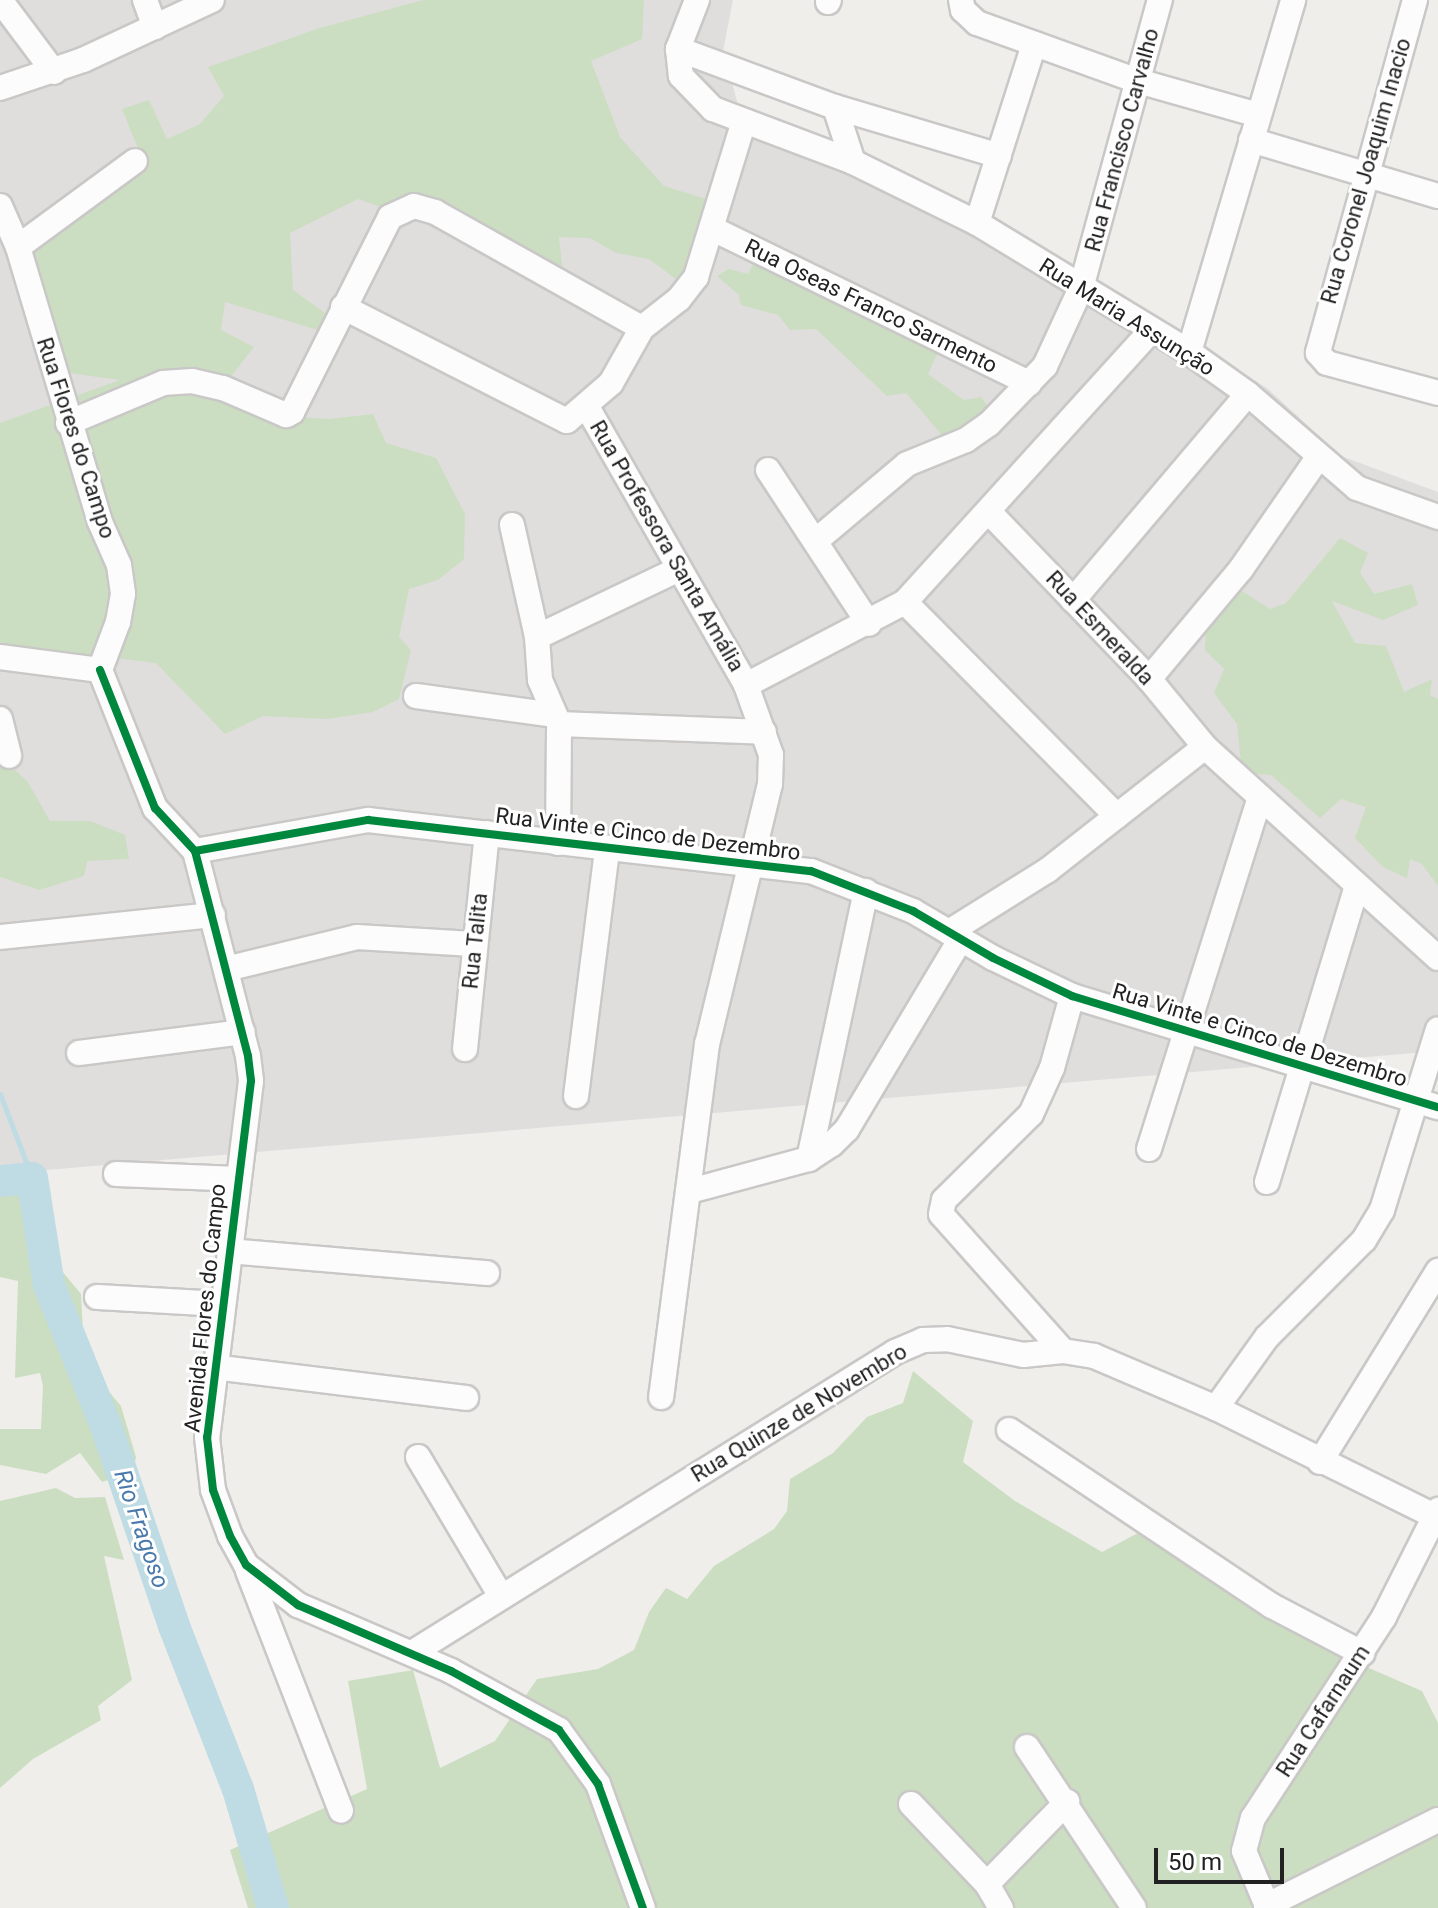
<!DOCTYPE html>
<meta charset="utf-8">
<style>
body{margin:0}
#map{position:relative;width:1438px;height:1908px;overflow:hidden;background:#f0eeeb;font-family:Roboto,sans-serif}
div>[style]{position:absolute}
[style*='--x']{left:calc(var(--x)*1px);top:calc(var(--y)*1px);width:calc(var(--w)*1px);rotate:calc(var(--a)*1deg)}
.residential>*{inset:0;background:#dfdedc}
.forest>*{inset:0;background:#cbdec1}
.stream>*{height:5px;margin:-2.5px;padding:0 2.5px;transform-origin:2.5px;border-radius:2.5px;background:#bfdbe3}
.river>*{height:32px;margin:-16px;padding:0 16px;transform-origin:16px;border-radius:16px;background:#bfdbe3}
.roads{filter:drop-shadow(2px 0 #c9c8c7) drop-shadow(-2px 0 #c9c8c7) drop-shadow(0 2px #c9c8c7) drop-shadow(0 -2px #c9c8c7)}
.minor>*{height:24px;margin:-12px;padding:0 12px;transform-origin:12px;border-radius:12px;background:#fdfcfc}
.cycleway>*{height:8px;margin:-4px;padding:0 4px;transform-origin:4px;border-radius:4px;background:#00873e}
span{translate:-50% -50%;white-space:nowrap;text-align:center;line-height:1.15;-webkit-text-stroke:6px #fff;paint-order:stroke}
.street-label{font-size:22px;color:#222}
.water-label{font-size:24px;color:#4a7aab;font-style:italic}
.scale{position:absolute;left:1154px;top:1848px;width:130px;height:36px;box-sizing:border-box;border:4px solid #222;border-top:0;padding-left:10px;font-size:24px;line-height:28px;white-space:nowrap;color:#222;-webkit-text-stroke:6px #fff;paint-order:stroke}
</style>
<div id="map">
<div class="residential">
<div style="clip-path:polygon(0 0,733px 0,723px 51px,746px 133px,1053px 261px,1267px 388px,1341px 456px,1438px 492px,1438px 1051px,0 1174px)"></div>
</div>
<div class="forest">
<div style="clip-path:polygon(423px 0,644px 0,642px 39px,591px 61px,620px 137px,664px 186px,719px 203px,681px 283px,649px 259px,616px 253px,590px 238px,559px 237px,564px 284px,418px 196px,384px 208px,358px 199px,290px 233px,293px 290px,325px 313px,318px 330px,225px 302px,221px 330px,254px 347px,228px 380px,245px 413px,329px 419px,373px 414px,386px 443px,436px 458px,465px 514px,464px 559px,438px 580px,409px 589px,399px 637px,411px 650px,399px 699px,373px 712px,327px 719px,263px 716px,225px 734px,156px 663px,0 644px,0 423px,120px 380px,62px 372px,29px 256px,84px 203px,143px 161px,122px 109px,149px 100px,167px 139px,200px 124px,224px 96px,208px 67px,320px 28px)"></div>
<div style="clip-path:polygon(757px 257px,943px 341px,928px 374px,964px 400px,981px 397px,992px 412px,946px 440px,906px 393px,887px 396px,816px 329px,790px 330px,778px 315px,741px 305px,738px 294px,717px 276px,729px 269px,748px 274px)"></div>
<div style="clip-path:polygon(1340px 538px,1368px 553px,1360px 573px,1374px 594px,1412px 584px,1418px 605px,1383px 620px,1332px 601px,1355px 643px,1386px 646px,1404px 692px,1432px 679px,1430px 695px,1438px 699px,1438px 886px,1422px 864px,1410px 859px,1407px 878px,1383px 867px,1355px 838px,1366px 807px,1341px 799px,1320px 818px,1271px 775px,1242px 773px,1237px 724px,1214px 693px,1224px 669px,1205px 650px,1206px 621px,1237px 588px,1270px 609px,1286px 603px)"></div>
<div style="clip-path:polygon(0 741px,5px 761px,28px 782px,50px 821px,90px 821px,125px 835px,129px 859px,87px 861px,84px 876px,39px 890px,0 877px)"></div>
<div style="clip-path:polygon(50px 1188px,57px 1265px,81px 1294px,84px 1350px,95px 1375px,121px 1406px,136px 1457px,133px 1472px,102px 1482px,80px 1453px,46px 1474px,0 1465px,0 1429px,41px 1429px,43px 1386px,40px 1373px,15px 1378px,18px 1281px,0 1277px,0 1189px)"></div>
<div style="clip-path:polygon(913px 1371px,973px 1421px,963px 1462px,1015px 1501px,1102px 1552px,1140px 1532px,1325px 1649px,1422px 1691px,1438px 1723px,1438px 1908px,248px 1908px,230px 1850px,367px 1789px,348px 1681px,413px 1670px,440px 1768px,495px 1741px,537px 1679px,598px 1669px,634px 1650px,649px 1612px,666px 1588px,687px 1599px,714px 1566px,774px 1529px,787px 1511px,790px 1479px,833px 1453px,867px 1417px,903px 1403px)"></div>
<div style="clip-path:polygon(56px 1488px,75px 1498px,105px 1497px,124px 1560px,104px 1556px,132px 1680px,98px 1706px,101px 1720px,33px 1759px,0 1788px,0 1501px)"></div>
</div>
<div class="stream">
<div style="--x:0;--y:1094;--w:90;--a:69.1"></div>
</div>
<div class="river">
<div style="--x:0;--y:1181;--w:32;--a:-5"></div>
<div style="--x:32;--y:1178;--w:108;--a:81"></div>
<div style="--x:49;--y:1285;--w:152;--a:68"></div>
<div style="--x:106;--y:1426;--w:211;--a:71.2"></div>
<div style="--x:174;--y:1626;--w:175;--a:68.6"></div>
<div style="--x:238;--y:1789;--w:124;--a:73.6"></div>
</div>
<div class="roads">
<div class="minor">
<div style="--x:0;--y:0;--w:90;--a:53.1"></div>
<div style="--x:145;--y:0;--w:29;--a:70"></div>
<div style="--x:697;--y:0;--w:53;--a:111.2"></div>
<div style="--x:678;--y:49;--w:167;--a:20.3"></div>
<div style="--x:835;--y:107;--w:58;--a:71.9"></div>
<div style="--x:853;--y:162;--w:138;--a:26.2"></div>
<div style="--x:977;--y:223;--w:248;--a:31.3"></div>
<div style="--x:1189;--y:352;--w:72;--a:35.4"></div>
<div style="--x:1248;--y:394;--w:144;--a:40.8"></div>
<div style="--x:1357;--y:488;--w:86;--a:19.7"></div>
<div style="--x:961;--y:0;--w:10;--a:79"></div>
<div style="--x:963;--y:10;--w:19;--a:43"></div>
<div style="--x:977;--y:23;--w:171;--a:19.8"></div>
<div style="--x:1138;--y:81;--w:125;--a:15.8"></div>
<div style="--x:1415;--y:0;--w:366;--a:105.4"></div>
<div style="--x:1318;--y:353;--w:13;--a:48"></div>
<div style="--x:1327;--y:363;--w:115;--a:15.1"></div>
<div style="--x:828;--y:2;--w:2;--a:-63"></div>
<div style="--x:678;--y:49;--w:27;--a:84"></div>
<div style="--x:681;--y:76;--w:46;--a:45.9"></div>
<div style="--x:713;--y:109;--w:150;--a:20.7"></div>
<div style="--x:0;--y:88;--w:88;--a:-18.6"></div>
<div style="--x:83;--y:60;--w:142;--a:-24.9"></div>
<div style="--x:835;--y:107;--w:171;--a:16.6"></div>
<div style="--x:1251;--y:140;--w:195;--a:16.7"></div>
<div style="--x:0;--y:206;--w:45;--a:66.3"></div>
<div style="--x:18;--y:247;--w:287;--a:73.4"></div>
<div style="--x:100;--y:522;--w:47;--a:66.2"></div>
<div style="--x:119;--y:565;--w:29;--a:82"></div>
<div style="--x:123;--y:594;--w:28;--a:100"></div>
<div style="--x:118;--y:622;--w:51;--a:110.6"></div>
<div style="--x:977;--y:223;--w:188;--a:-72.3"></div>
<div style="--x:713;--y:229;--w:352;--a:26"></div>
<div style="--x:18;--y:247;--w:145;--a:-36.3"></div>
<div style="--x:343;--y:307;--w:251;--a:27"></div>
<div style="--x:567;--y:421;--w:58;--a:-40.8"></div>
<div style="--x:611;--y:383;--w:63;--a:-60.6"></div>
<div style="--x:642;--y:328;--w:47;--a:-38.1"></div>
<div style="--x:679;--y:299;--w:28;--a:-52"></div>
<div style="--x:696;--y:277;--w:163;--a:-72.9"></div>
<div style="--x:1189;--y:352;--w:367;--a:-73.5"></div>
<div style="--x:587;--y:407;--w:320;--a:60.2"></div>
<div style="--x:746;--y:685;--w:74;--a:70.3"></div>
<div style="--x:771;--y:755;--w:29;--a:92"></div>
<div style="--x:770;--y:784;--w:268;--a:103.6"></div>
<div style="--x:707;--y:1044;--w:356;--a:97.4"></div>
<div style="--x:68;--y:423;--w:103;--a:-22.8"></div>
<div style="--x:163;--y:383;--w:29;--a:-4"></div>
<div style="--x:192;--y:381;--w:32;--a:13"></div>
<div style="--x:223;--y:388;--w:69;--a:23.2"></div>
<div style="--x:286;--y:415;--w:7;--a:-27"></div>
<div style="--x:292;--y:412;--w:218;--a:-63.3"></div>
<div style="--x:390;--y:217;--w:26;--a:-25"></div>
<div style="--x:414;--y:206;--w:22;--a:16"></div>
<div style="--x:435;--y:212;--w:237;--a:29.3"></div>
<div style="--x:768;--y:470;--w:184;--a:56.7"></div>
<div style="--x:990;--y:513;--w:230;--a:46.2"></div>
<div style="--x:1149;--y:679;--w:88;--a:50.5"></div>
<div style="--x:1205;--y:747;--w:314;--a:42.2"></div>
<div style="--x:512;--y:525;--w:115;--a:77.4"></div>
<div style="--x:537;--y:637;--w:43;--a:86"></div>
<div style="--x:540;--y:680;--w:48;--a:66.6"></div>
<div style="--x:818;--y:539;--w:116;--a:-40.1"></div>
<div style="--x:907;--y:464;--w:64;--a:-22.1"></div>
<div style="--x:966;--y:440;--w:28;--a:-35"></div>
<div style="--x:989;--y:424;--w:81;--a:-46"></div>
<div style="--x:1045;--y:366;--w:86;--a:-65.2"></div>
<div style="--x:1081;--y:288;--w:299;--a:-74.7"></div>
<div style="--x:1073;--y:600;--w:270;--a:-49.7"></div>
<div style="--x:905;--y:602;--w:301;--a:45.3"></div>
<div style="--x:537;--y:637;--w:155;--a:-25.6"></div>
<div style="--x:0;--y:657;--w:101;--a:7.4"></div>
<div style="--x:100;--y:670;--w:149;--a:68.3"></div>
<div style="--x:155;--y:808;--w:59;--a:47.1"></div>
<div style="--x:195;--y:851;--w:212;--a:75.5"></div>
<div style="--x:248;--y:1056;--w:25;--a:83"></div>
<div style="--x:251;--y:1081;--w:359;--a:97"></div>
<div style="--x:207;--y:1437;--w:53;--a:83.5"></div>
<div style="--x:213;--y:1490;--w:49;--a:69.7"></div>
<div style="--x:230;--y:1536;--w:33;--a:61"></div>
<div style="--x:246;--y:1565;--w:66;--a:37.6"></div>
<div style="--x:298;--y:1605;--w:167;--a:23.3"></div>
<div style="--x:451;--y:1671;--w:123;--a:28.6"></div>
<div style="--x:559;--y:1730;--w:67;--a:54.2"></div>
<div style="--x:598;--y:1784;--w:132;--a:70.1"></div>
<div style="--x:1149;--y:679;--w:143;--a:-50.1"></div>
<div style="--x:1241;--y:569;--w:135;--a:-55.3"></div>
<div style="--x:746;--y:685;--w:179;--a:-27.6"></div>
<div style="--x:905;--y:602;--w:367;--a:-47.8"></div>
<div style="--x:416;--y:696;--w:139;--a:7.8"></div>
<div style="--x:0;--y:719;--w:38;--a:76"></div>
<div style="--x:559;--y:724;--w:205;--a:2.2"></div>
<div style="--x:558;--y:843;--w:119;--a:-89.5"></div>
<div style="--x:195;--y:851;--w:176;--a:-10.2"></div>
<div style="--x:368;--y:820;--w:446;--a:6.6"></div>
<div style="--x:811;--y:871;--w:110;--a:21.4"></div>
<div style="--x:913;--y:911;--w:93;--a:30.4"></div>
<div style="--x:993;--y:958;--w:88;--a:25.7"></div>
<div style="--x:1072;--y:996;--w:382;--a:16.9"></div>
<div style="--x:949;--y:932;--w:117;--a:-32.1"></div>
<div style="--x:1048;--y:870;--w:199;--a:-38.1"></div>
<div style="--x:0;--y:937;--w:214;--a:-5.9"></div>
<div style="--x:226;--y:969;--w:135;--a:-13.7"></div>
<div style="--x:357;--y:937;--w:116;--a:3.5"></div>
<div style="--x:465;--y:1049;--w:217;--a:-84.2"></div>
<div style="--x:79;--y:1053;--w:165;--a:-7.3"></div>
<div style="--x:576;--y:1096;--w:249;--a:-82.8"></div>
<div style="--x:1149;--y:1149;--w:369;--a:-72.5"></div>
<div style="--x:809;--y:1159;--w:274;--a:-78"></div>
<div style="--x:116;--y:1174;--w:122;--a:2.3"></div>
<div style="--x:1267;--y:1182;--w:306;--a:-73.1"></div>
<div style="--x:690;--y:1191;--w:123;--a:-15.1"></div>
<div style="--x:809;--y:1159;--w:27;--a:-33"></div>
<div style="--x:832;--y:1144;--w:21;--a:-45"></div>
<div style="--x:847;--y:1129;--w:220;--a:-59.1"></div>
<div style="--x:229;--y:1251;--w:259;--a:4.9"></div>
<div style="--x:97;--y:1297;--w:125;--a:3.2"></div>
<div style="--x:1063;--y:1351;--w:183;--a:-131.7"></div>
<div style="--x:941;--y:1214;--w:14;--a:-78"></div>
<div style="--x:944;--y:1200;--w:122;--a:-44.7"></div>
<div style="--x:1031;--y:1114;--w:51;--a:-65.5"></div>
<div style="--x:1052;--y:1068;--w:75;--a:-74.5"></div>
<div style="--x:214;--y:1367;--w:254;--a:7"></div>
<div style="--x:1216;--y:1408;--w:87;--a:-54.3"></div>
<div style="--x:1267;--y:1337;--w:137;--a:-45"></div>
<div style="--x:1364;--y:1240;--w:35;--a:-59"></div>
<div style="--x:1382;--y:1210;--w:189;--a:-72.8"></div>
<div style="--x:1009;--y:1430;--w:316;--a:33.8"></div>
<div style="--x:1272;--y:1606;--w:102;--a:27.6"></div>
<div style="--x:418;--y:1457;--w:162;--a:59.2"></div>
<div style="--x:1320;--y:1462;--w:225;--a:-58.3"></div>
<div style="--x:248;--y:1571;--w:257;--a:68.8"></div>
<div style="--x:412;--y:1653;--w:569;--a:-31.93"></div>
<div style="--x:895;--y:1352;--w:30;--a:-23"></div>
<div style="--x:923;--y:1340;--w:24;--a:-2"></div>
<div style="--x:947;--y:1339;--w:78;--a:11.9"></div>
<div style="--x:1023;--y:1355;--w:40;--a:-5.7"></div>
<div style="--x:1063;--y:1351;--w:31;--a:9"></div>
<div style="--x:1094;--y:1356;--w:133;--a:23.1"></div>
<div style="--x:1216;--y:1408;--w:244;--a:26.3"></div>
<div style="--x:1027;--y:1747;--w:193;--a:56.4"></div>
<div style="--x:911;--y:1804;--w:110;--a:46.5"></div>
<div style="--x:987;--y:1884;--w:28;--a:60"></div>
<div style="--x:987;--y:1884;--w:115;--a:-45.7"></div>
<div style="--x:1266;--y:1906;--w:192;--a:-26.6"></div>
<div style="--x:1268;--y:1908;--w:62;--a:-112.8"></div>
<div style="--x:1244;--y:1851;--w:34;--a:-75"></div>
<div style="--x:1253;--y:1818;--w:240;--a:-56.9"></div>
<div style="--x:1384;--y:1617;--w:120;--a:-63.2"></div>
</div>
</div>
<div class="cycleway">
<div style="--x:100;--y:670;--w:149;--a:68.3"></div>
<div style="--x:155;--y:808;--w:59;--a:47.1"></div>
<div style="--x:195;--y:851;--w:212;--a:75.5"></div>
<div style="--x:248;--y:1056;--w:25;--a:83"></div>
<div style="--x:251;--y:1081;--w:359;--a:97"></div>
<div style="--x:207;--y:1437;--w:53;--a:83.5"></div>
<div style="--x:213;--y:1490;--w:49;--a:69.7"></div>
<div style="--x:230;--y:1536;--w:33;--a:61"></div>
<div style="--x:246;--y:1565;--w:66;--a:37.6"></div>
<div style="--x:298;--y:1605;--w:167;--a:23.3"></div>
<div style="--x:451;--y:1671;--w:123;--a:28.6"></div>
<div style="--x:559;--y:1730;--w:67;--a:54.2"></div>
<div style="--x:598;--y:1784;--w:132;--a:70.1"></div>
<div style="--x:195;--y:851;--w:176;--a:-10.2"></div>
<div style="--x:368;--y:820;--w:446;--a:6.6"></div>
<div style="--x:811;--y:871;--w:110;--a:21.4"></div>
<div style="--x:913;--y:911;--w:93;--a:30.4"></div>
<div style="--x:993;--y:958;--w:88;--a:25.7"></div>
<div style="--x:1072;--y:996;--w:382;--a:16.9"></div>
</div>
<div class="street-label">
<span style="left:1122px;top:140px;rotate:-75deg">Rua Francisco Carvalho</span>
<span style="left:1366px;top:171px;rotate:-74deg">Rua Coronel Joaquim Inacio</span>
<span style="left:871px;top:306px;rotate:26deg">Rua Oseas Franco Sarmento</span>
<span style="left:1127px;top:317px;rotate:32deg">Rua Maria Assunção</span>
<span style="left:76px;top:438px;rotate:72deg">Rua Flores do Campo</span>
<span style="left:667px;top:546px;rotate:60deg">Rua Professora Santa Amália</span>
<span style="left:1100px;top:628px;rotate:47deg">Rua Esmeralda</span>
<span style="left:648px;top:834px;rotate:7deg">Rua Vinte e Cinco de Dezembro</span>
<span style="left:475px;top:941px;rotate:-84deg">Rua Talita</span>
<span style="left:1260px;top:1035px;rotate:17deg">Rua Vinte e Cinco de Dezembro</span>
<span style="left:205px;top:1308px;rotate:-84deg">Avenida Flores do Campo</span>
<span style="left:799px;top:1413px;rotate:-31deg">Rua Quinze de Novembro</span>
<span style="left:1323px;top:1711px;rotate:-57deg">Rua Cafarnaum</span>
</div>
<div class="water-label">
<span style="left:141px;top:1529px;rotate:71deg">Rio Fragoso</span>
</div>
<div class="scale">50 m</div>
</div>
